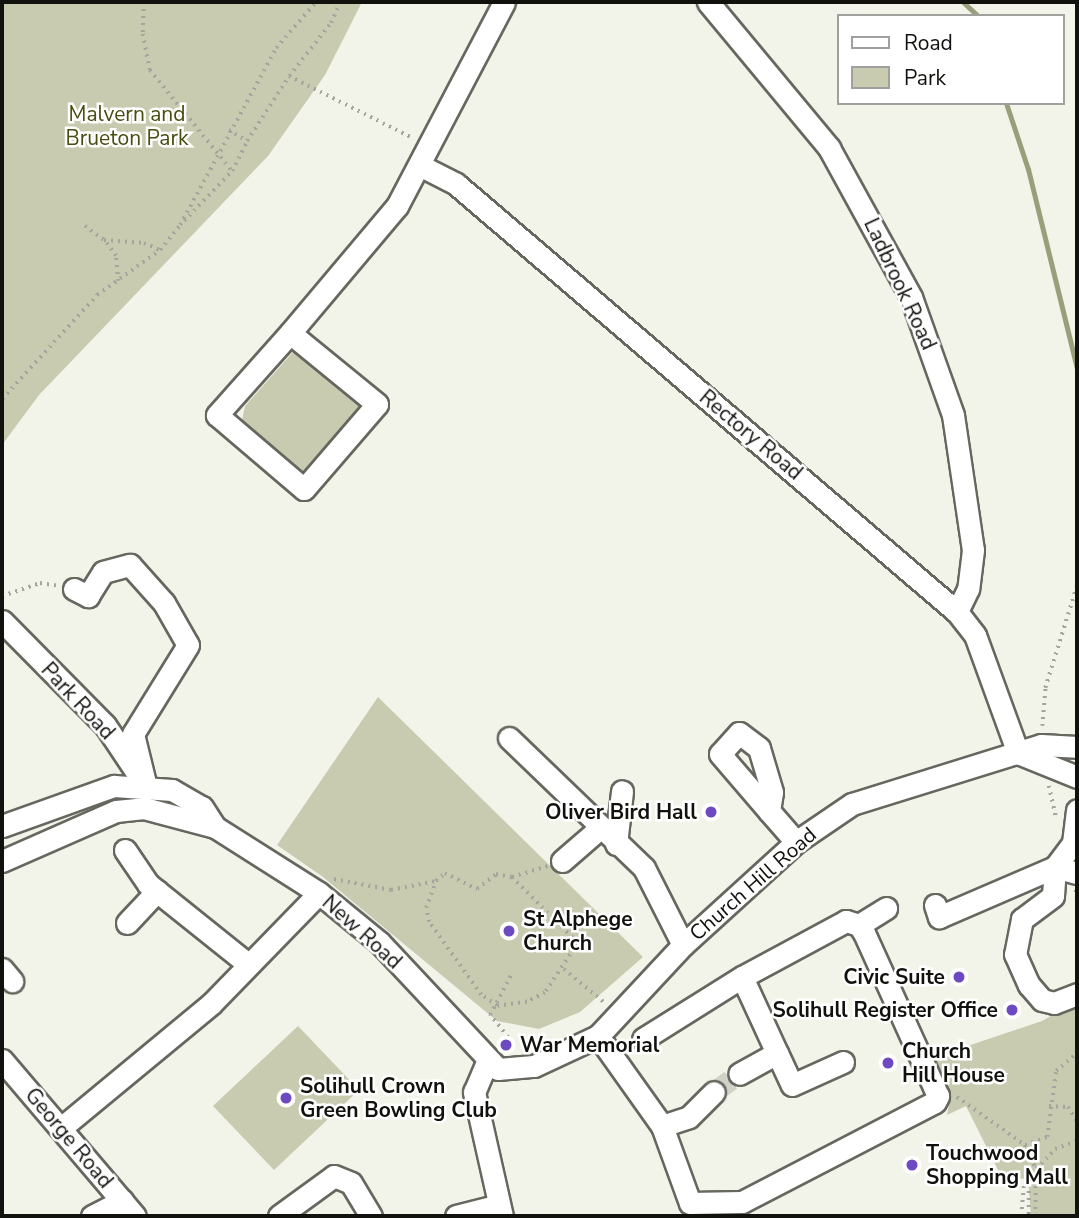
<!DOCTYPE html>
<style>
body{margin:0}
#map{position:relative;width:1079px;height:1218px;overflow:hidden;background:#f2f3e9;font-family:"Nunito Sans",sans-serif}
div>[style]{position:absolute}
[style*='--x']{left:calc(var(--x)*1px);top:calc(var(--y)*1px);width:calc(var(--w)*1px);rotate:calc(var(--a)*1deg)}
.green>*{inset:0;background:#c8cbaf}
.stream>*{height:5px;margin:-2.5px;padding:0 2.5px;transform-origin:2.5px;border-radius:2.5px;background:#9b9e7a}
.minor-tunnel>*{height:21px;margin-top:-10.5px;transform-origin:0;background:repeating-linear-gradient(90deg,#d0d1c8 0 21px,transparent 0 31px)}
.path>*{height:3.5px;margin-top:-1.75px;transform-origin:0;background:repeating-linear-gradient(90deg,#a4a59d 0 2px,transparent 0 7px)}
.roads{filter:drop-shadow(2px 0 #66675f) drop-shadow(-2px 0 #66675f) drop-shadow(0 2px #66675f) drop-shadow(0 -2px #66675f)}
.minor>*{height:21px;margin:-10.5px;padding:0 10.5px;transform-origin:10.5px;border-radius:10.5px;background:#fff}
.dots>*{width:19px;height:19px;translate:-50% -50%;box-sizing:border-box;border:4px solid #fff;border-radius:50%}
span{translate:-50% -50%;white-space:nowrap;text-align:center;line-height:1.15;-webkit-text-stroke:5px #fff;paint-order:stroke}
.park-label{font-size:21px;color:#494c0e}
.street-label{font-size:21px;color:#11110e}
.poi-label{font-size:21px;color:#11110e;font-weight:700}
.right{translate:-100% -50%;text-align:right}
.left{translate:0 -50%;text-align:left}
.frame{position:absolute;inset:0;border:4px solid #11110e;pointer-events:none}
.legend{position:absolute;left:837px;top:14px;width:228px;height:91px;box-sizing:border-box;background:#fff;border:2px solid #a0a09f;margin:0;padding:9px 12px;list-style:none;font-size:21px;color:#11110e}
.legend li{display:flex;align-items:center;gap:14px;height:35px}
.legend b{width:35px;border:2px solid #a0a09f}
</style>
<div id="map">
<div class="green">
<div style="clip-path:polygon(2px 2px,362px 2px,325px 75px,268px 156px,39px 395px,2px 445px)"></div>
<div style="clip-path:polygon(293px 352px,301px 352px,358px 396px,360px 404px,360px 412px,313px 471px,298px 473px,242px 421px,245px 406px)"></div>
<div style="clip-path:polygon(378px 697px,643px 957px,580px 1012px,539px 1029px,497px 1021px,323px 877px,277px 845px)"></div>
<div style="clip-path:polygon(1077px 1001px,1077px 1216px,1031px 1216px,1028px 1179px,1002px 1178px,966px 1106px,947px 1115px,950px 1100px,932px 1058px,1042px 1021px)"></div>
<div style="clip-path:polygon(298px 1026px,359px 1090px,274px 1170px,213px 1106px)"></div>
</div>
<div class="stream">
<div style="--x:963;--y:2;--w:21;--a:43"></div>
<div style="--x:1006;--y:103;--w:70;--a:71.6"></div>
<div style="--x:1028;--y:169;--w:206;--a:76.2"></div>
</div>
<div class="minor-tunnel">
<div style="--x:714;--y:1092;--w:31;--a:-36"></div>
</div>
<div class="path">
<div style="--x:144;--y:2;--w:32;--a:92"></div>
<div style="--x:143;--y:34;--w:37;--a:79"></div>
<div style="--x:150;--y:70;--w:130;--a:50.9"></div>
<div style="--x:289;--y:76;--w:139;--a:26.6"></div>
<div style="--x:229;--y:130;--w:21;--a:31"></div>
<div style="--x:184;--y:221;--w:69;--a:-46.2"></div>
<div style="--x:232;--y:171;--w:34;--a:-63"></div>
<div style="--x:247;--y:141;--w:77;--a:-57.1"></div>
<div style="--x:289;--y:76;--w:68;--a:-51.6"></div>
<div style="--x:331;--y:23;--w:23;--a:-67"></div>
<div style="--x:85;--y:226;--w:24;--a:36"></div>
<div style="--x:118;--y:281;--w:25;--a:-95"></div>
<div style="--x:116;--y:256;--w:20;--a:-127"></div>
<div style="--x:104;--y:240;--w:40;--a:4.3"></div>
<div style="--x:144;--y:243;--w:17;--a:24"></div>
<div style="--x:2;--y:399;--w:141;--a:-47.6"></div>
<div style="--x:97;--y:295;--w:77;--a:-35.5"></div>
<div style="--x:160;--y:250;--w:32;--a:-51"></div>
<div style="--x:180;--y:225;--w:201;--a:-61.5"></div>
<div style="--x:276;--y:48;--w:61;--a:-49"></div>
<div style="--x:2;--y:596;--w:40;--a:-18.9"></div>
<div style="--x:40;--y:583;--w:18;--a:9"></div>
<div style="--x:1042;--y:726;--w:38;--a:-85"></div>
<div style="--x:1045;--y:688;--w:108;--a:-72.7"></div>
<div style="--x:1049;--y:786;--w:31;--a:77"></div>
<div style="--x:512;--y:877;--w:37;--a:-17"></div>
<div style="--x:334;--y:879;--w:58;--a:10.9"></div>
<div style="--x:391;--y:890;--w:46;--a:-11.3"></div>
<div style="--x:436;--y:881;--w:12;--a:-42"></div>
<div style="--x:445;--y:873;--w:36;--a:27"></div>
<div style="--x:477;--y:889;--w:24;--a:-38"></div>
<div style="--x:496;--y:874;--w:16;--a:11"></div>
<div style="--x:512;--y:877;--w:93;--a:45"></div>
<div style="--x:578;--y:943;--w:60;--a:123.4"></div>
<div style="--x:545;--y:993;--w:20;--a:153"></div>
<div style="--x:527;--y:1002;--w:30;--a:172"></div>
<div style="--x:497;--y:1006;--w:19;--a:-145"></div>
<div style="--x:481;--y:995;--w:90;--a:-125.5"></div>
<div style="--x:429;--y:922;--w:14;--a:-102"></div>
<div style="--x:426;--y:908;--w:29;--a:-70"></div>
<div style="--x:1076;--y:890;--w:8;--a:83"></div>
<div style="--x:564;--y:969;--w:53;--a:39.7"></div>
<div style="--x:512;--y:1043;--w:36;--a:-128"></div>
<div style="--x:490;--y:1015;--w:47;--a:-62.4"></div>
<div style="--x:957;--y:1097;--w:83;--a:35.2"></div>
<div style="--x:1025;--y:1145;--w:26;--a:65"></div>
<div style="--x:1036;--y:1169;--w:28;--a:-46"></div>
<div style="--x:1055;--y:1149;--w:23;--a:-20"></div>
<div style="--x:1049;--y:1106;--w:19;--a:3"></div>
<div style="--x:1068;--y:1107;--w:17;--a:57"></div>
<div style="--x:1025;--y:1145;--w:23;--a:-20"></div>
<div style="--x:1047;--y:1137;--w:67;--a:-82.2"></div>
<div style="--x:1056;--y:1071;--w:28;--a:-41"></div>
<div style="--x:1021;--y:1216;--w:33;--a:-85"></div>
<div style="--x:1024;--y:1183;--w:5;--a:11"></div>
<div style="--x:1029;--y:1184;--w:32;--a:90"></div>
<div style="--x:1035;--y:1216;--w:46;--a:-88.8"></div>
</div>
<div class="roads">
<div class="minor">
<div style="--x:708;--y:2;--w:190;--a:50.3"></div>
<div style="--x:829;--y:148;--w:170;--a:61.2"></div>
<div style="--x:911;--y:297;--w:125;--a:70.4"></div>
<div style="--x:953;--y:415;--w:136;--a:81.6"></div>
<div style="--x:973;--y:550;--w:39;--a:97"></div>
<div style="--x:968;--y:589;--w:25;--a:116"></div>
<div style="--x:421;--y:166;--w:39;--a:27"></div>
<div style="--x:456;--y:184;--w:659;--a:40.51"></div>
<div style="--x:957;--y:612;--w:29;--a:52"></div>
<div style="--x:975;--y:635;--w:126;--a:70"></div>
<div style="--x:290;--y:333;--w:110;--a:131.7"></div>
<div style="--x:217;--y:415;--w:114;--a:40.4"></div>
<div style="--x:304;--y:489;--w:112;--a:-49.3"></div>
<div style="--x:377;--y:404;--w:112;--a:-140.8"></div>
<div style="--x:290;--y:333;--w:166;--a:-49.9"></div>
<div style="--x:397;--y:206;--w:230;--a:-62.3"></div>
<div style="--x:74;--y:589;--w:16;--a:27"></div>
<div style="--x:88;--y:596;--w:28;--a:-58"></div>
<div style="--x:103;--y:572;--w:28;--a:-15"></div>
<div style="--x:130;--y:565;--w:51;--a:48.2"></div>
<div style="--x:164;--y:603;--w:48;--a:60.3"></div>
<div style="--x:188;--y:645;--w:105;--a:121.7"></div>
<div style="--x:133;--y:734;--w:55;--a:76.2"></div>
<div style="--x:2;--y:621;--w:146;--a:45.3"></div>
<div style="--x:105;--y:725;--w:61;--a:56.3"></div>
<div style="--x:509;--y:738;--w:187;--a:43.9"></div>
<div style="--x:644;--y:868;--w:86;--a:63.1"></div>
<div style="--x:1018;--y:753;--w:64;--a:22.1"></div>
<div style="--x:769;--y:811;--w:19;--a:-81"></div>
<div style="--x:772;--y:792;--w:46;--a:-106.5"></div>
<div style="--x:759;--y:748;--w:25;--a:-143"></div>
<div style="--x:739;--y:733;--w:28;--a:132"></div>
<div style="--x:720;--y:754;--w:75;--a:49.3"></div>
<div style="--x:769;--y:811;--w:41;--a:48.9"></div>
<div style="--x:2;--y:826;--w:119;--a:-19.7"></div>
<div style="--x:114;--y:786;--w:58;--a:3.9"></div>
<div style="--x:172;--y:790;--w:34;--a:30"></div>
<div style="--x:202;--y:807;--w:24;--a:57"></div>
<div style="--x:616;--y:844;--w:53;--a:-83.5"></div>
<div style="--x:125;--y:850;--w:41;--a:55.9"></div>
<div style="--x:148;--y:884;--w:129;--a:38.7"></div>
<div style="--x:2;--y:861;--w:124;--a:-23.7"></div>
<div style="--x:116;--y:811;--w:28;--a:-6"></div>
<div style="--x:144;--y:808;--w:73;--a:15"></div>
<div style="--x:215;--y:827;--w:123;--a:32.4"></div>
<div style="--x:319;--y:893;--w:77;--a:39.2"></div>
<div style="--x:379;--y:942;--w:174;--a:46.9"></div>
<div style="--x:498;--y:1069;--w:36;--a:-5"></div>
<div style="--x:534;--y:1066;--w:71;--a:-25.1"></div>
<div style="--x:562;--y:861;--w:49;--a:-40.9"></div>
<div style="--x:1077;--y:873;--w:23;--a:-165"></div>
<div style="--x:1055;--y:867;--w:29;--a:94"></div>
<div style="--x:1053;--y:896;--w:39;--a:143"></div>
<div style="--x:1022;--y:919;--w:36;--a:101"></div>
<div style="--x:1015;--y:954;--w:34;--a:66"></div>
<div style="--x:1029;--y:985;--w:20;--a:49"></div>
<div style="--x:1042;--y:1000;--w:12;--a:14"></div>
<div style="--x:1054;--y:1003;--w:25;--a:-21"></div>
<div style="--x:935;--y:905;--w:13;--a:72"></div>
<div style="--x:939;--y:917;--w:126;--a:-23.3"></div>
<div style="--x:1055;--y:867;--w:30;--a:-53"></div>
<div style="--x:1073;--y:843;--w:33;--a:-83"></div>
<div style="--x:127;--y:923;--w:44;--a:-46.8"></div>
<div style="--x:859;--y:925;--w:32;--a:-32"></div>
<div style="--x:2;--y:969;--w:16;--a:50"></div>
<div style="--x:598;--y:1036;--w:110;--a:54.6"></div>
<div style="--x:662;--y:1126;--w:82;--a:70"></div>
<div style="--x:690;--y:1203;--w:52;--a:-1.1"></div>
<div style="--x:742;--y:1202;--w:217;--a:-27.4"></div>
<div style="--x:935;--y:1102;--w:7;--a:-63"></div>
<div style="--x:938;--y:1096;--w:179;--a:-114.4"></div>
<div style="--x:864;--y:933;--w:9;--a:-122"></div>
<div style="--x:859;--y:925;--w:14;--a:-163"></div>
<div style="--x:846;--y:921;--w:118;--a:151.7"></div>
<div style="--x:742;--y:977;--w:84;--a:65.3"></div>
<div style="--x:777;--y:1053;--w:43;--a:151.1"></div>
<div style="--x:598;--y:1036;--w:125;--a:-47"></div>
<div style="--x:683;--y:945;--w:153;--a:-42.3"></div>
<div style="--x:796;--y:842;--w:68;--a:-34.2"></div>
<div style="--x:852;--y:804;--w:198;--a:-17.3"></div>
<div style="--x:1041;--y:745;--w:36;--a:3"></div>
<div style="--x:643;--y:1039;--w:117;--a:-32.1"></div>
<div style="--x:777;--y:1053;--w:35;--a:65"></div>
<div style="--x:792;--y:1085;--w:56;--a:-24.3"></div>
<div style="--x:2;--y:1060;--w:205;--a:49.6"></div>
<div style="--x:487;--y:1062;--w:33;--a:113"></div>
<div style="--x:474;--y:1092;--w:127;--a:77.3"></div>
<div style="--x:662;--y:1126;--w:28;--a:-18"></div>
<div style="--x:689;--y:1117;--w:35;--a:-45"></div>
<div style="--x:61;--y:1128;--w:196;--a:-39.6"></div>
<div style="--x:212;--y:1003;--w:153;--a:-45.8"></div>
<div style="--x:92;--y:1216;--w:34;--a:-27"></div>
<div style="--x:279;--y:1216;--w:68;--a:-36"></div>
<div style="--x:334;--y:1176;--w:18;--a:22"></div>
<div style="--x:351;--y:1183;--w:39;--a:59"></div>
<div style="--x:456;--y:1216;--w:44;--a:-14.3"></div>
</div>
</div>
<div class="dots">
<div style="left:711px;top:812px;background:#6d49c2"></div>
<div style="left:509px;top:931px;background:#6d49c2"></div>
<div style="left:959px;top:977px;background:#6d49c2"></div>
<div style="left:1012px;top:1010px;background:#6d49c2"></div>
<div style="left:506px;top:1045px;background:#6d49c2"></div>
<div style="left:888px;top:1063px;background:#6d49c2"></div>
<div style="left:286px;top:1098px;background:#6d49c2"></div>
<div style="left:912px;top:1165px;background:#6d49c2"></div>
</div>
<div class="park-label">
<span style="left:127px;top:126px">Malvern and<br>Brueton Park</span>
</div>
<div class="street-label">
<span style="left:900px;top:284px;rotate:65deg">Ladbrook Road</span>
<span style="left:751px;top:435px;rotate:40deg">Rectory Road</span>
<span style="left:78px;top:701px;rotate:47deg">Park Road</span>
<span style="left:753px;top:884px;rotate:-41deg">Church Hill Road</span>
<span style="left:362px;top:932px;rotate:42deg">New Road</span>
<span style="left:69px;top:1138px;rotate:50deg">George Road</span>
</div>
<div class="poi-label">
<span class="right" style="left:697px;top:812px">Oliver Bird Hall</span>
<span class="left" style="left:523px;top:931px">St Alphege<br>Church</span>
<span class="right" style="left:945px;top:977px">Civic Suite</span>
<span class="right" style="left:998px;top:1010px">Solihull Register Office</span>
<span class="left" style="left:520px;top:1045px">War Memorial</span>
<span class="left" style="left:902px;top:1063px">Church<br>Hill House</span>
<span class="left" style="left:300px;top:1098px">Solihull Crown<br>Green Bowling Club</span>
<span class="left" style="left:926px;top:1165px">Touchwood<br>Shopping Mall</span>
</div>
<div class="frame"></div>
<ul class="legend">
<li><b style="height:9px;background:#fff"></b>Road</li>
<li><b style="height:19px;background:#c8cbaf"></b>Park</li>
</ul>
</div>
